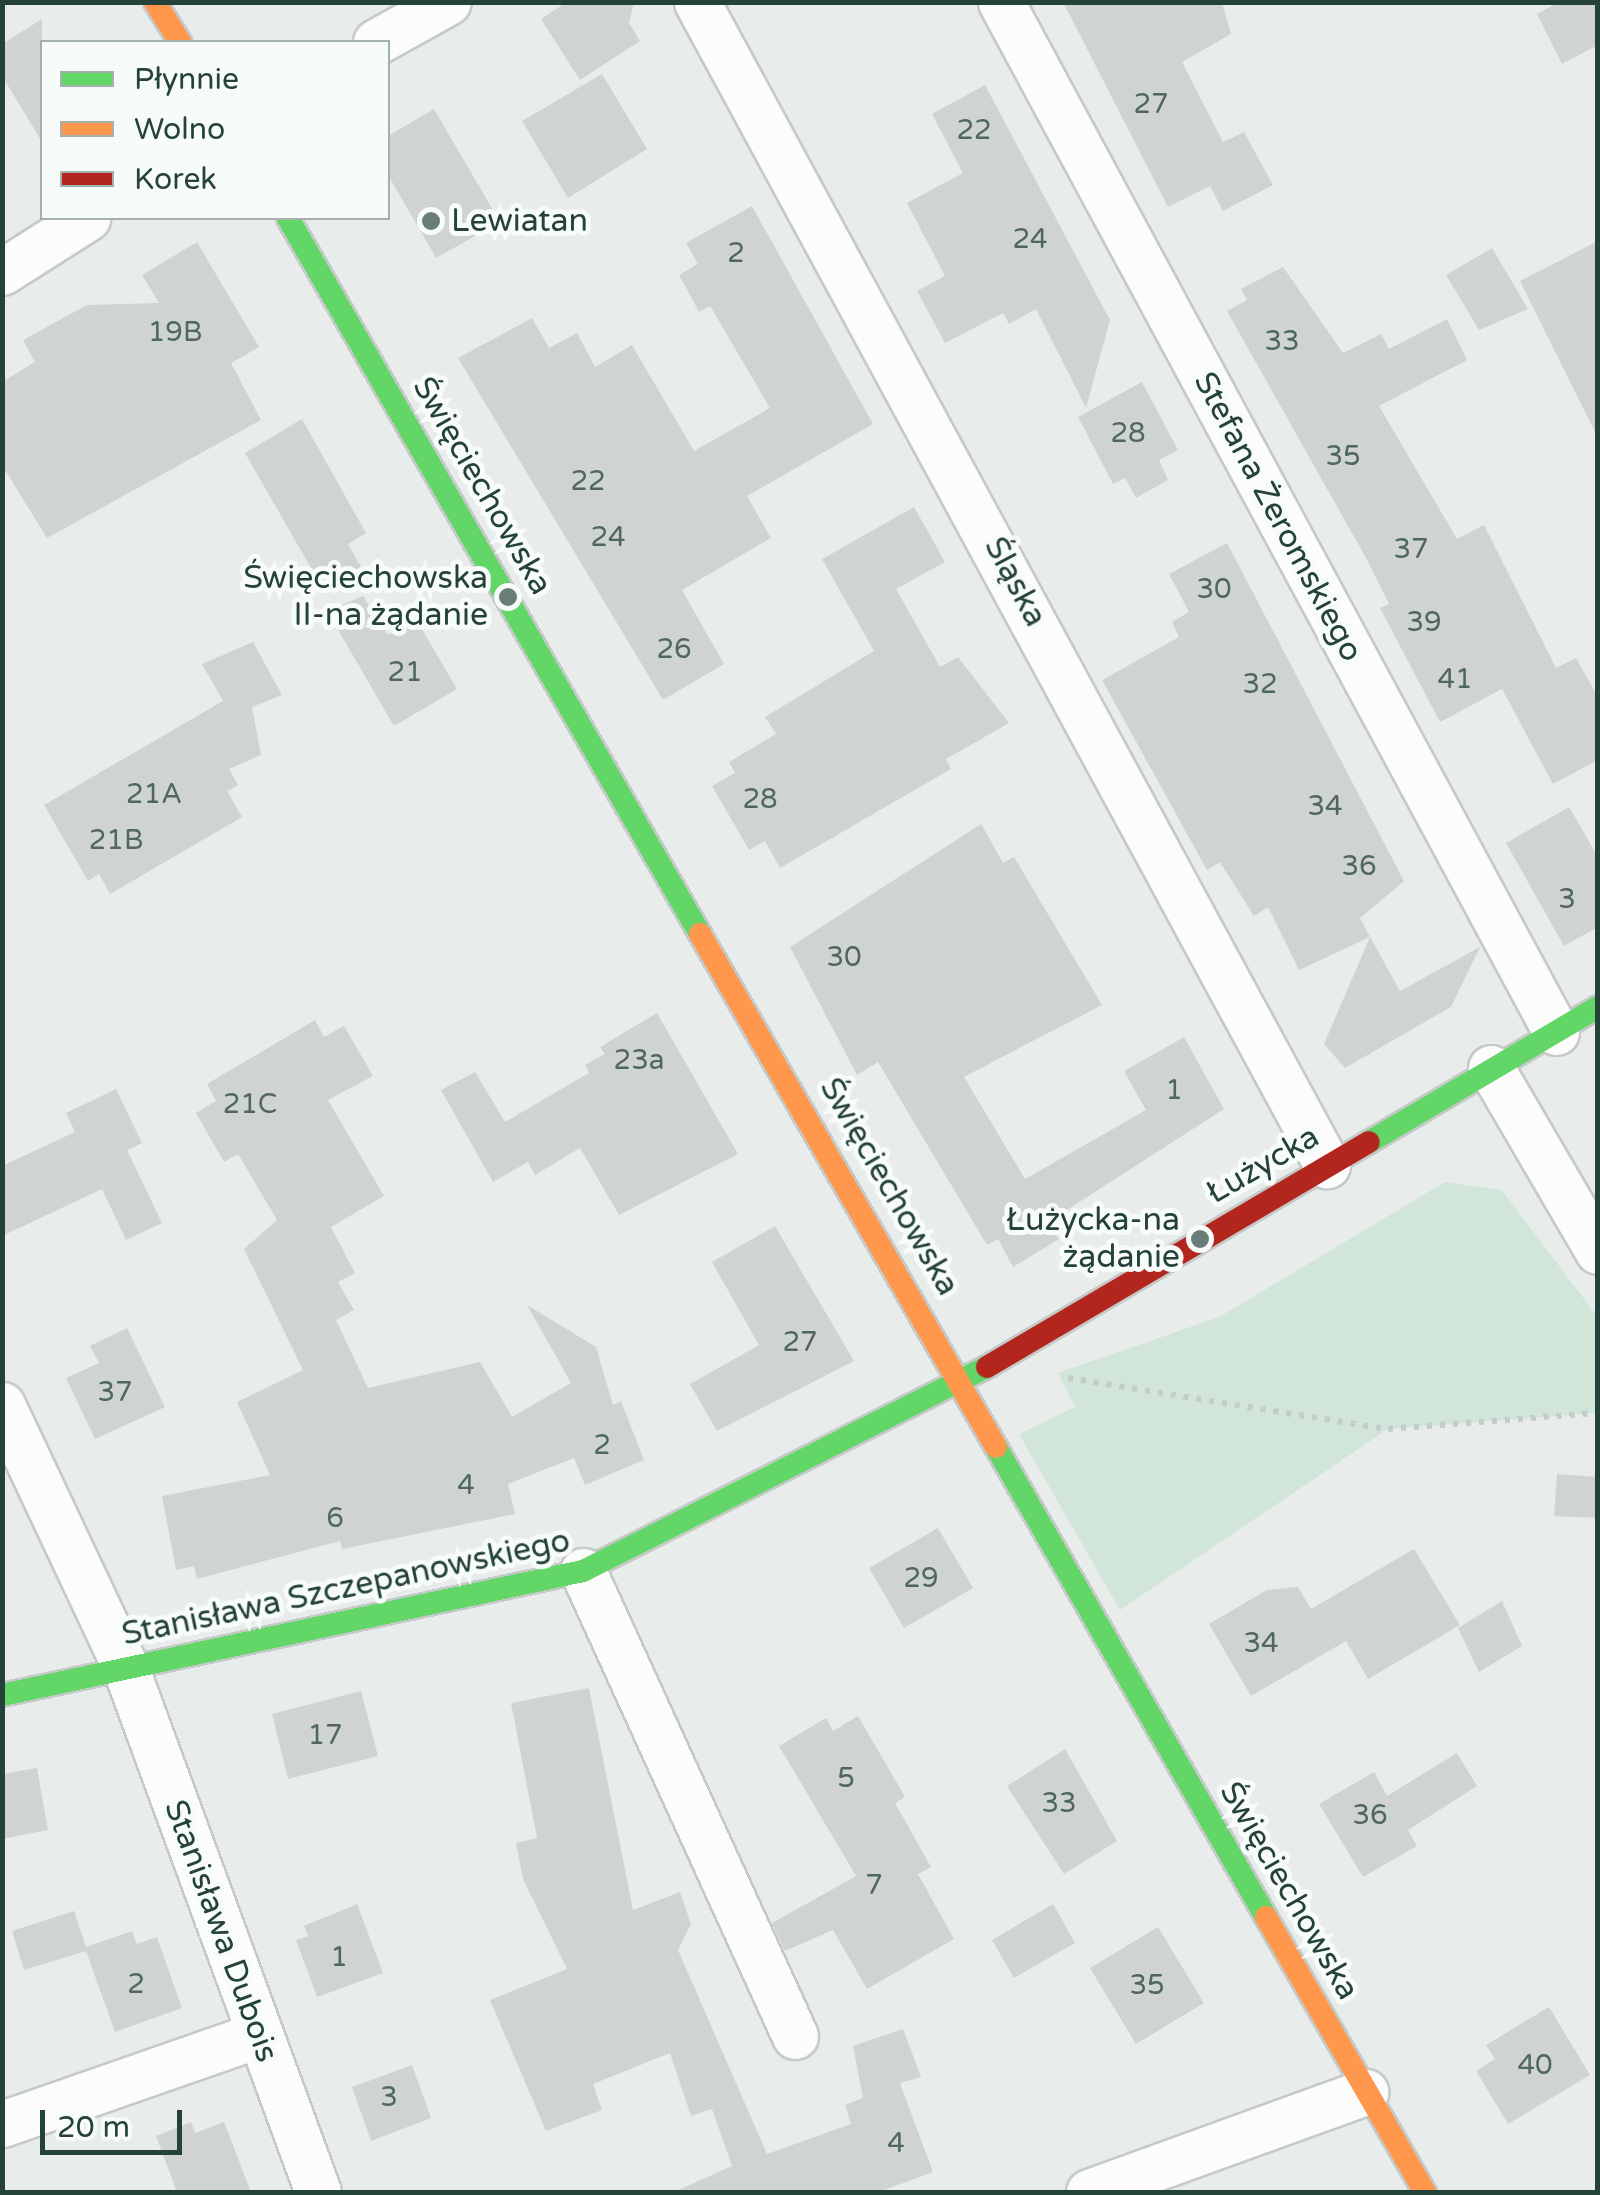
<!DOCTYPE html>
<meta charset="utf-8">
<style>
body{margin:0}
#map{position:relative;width:1600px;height:2195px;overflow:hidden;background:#e8edeb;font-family:"Varela Round",sans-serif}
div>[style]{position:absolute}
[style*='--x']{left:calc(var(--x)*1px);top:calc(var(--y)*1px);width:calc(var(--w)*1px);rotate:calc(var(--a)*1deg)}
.green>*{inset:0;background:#d1e6d8}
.building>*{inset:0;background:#cfd4d2}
.path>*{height:6px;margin-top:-3px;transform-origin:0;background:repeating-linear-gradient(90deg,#c3ccca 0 5px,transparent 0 13px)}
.roads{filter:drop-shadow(2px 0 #c5cac8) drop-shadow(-2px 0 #c5cac8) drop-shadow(0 2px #c5cac8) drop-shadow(0 -2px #c5cac8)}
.street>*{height:45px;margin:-22.5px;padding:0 22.5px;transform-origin:22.5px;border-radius:22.5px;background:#fcfcfc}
.fast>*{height:22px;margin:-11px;padding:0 11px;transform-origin:11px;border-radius:11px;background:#63d668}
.slow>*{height:22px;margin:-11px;padding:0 11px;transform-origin:11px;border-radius:11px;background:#ff974d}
.jam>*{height:22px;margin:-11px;padding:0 11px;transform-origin:11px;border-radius:11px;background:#b3261e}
.dots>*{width:28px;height:28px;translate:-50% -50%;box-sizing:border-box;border:5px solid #f7fbf9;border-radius:50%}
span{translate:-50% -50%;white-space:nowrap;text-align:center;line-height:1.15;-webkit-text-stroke:10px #f7fbf9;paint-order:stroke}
.number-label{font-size:28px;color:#506761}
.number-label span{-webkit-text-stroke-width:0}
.poi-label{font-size:32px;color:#24423a}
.left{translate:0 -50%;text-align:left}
.right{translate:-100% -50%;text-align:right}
.street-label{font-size:32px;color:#24423a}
.frame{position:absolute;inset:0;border:5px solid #24423a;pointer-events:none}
.legend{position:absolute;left:40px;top:40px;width:350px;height:180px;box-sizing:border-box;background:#f7fbf9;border:2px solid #a3b1ad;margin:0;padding:12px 18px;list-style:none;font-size:30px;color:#24423a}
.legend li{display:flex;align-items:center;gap:20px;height:50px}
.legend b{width:50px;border:2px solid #a3b1ad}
.scale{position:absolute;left:40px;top:2110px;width:142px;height:45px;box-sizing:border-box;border:5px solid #24423a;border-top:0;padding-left:12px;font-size:30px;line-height:35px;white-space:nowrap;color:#24423a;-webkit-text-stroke:8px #f7fbf9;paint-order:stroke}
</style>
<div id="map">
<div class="green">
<div style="clip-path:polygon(1445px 1182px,1502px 1190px,1597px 1316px,1597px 1413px,1388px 1429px,1120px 1610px,1019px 1434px,1075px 1407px,1058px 1373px,1219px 1317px)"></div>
</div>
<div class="building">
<div style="clip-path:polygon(567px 2px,634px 2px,629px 23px,640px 41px,580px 80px,541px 19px)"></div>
<div style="clip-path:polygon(1063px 2px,1222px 2px,1231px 34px,1182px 62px,1223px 142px,1244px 132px,1273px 185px,1223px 211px,1210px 186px,1168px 207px)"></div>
<div style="clip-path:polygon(1559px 2px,1598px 2px,1598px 45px,1562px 64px,1537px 14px)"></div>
<div style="clip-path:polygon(42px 19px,42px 142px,2px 76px,2px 44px)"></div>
<div style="clip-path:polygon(602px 74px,647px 149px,568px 198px,522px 121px)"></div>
<div style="clip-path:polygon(985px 85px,1110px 320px,1086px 408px,1036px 309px,1009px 324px,1003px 313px,945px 343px,917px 291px,945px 276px,907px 203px,963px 173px,932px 114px)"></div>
<div style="clip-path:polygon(434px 109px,500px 222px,436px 258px,388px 175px,388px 136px)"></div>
<div style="clip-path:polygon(752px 206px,873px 424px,747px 496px,771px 538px,682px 590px,724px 664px,663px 700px,458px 358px,532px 318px,549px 348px,577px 333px,595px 367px,632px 345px,694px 451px,770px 408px,710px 306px,699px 312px,679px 275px,698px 264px,686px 243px)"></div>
<div style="clip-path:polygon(1598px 241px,1598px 438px,1520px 281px)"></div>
<div style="clip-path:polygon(197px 242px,259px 347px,231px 363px,261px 420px,47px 538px,2px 465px,2px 382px,35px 362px,23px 340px,87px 305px,159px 303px,142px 275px)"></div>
<div style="clip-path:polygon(1492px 248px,1528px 309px,1479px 330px,1446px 275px)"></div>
<div style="clip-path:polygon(1283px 267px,1343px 353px,1381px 334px,1389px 349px,1447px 319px,1467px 360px,1379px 406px,1457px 539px,1484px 525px,1556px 668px,1576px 658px,1598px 697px,1598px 760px,1553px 784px,1502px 689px,1440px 722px,1380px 608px,1389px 604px,1366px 558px,1227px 311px,1247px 300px,1241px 289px)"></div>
<div style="clip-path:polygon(1142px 382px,1178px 450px,1159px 460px,1168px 480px,1136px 498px,1125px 478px,1113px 484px,1078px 417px)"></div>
<div style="clip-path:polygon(302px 419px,366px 533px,348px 544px,361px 567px,323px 589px,245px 453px)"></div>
<div style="clip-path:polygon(914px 507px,945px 562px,896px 589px,940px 667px,958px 657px,1009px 723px,946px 759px,951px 769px,780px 868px,765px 841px,749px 850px,712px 786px,735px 773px,729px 762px,776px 734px,765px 717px,874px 651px,822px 559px)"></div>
<div style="clip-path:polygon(1227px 543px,1404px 881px,1360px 918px,1370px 937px,1299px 970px,1268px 907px,1254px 916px,1220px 862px,1207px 870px,1102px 680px,1179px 637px,1172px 622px,1189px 612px,1169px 574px)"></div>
<div style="clip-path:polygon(363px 596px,388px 635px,416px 619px,457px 689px,394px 726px,327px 611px)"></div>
<div style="clip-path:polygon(253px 642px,282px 695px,252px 707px,261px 755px,229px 769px,238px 785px,227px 791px,242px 817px,110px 894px,99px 874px,88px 881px,44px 805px,223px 701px,202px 664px)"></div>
<div style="clip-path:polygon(1569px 807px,1598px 857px,1598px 927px,1564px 946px,1506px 843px)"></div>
<div style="clip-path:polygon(981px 824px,1003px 863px,1014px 857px,1102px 1005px,964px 1077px,1025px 1179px,1146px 1110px,1124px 1071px,1184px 1037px,1224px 1109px,1048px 1222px,1059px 1239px,1013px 1267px,998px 1239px,987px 1245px,878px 1062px,857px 1075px,790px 947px)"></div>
<div style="clip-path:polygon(1370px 937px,1400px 991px,1480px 947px,1451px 1007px,1345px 1068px,1324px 1044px)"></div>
<div style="clip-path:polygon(657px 1013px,738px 1154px,619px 1215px,580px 1148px,535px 1175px,528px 1162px,493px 1182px,441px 1090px,475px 1072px,505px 1122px,589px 1073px,585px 1065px,605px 1054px,600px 1047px)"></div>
<div style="clip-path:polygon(315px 1020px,324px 1037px,344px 1026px,373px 1076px,328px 1100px,384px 1196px,331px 1227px,355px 1273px,338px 1282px,354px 1310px,336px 1320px,368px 1388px,480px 1362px,512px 1417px,571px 1383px,527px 1305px,596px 1347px,613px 1405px,621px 1401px,644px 1460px,585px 1485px,574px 1458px,508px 1484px,515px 1514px,342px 1549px,340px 1541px,197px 1579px,194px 1566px,176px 1570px,162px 1496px,270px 1475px,237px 1402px,303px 1370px,244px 1249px,277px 1220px,238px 1154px,224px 1162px,196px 1113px,216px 1101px,207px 1084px)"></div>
<div style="clip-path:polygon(116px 1089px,142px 1143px,127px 1150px,162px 1223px,126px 1240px,102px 1189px,2px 1236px,2px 1166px,75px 1132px,66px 1113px)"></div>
<div style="clip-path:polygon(775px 1226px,854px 1361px,717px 1431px,690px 1384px,759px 1345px,712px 1262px)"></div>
<div style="clip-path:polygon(127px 1328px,165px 1407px,95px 1439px,66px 1378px,99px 1363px,90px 1346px)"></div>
<div style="clip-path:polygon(1557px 1474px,1598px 1477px,1598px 1518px,1554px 1516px)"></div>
<div style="clip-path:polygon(938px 1528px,973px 1588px,904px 1628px,869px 1568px)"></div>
<div style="clip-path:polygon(1414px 1549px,1460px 1625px,1368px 1679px,1346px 1641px,1251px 1696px,1209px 1624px,1267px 1590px,1298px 1587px,1311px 1609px)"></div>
<div style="clip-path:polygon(1502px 1601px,1522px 1646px,1479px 1672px,1458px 1628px)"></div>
<div style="clip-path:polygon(589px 1688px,633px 1910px,680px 1892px,691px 1924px,678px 1950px,767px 2154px,851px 2124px,845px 2105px,863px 2098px,853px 2046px,903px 2029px,921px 2077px,900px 2083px,933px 2172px,879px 2192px,674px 2192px,732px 2166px,712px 2109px,691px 2116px,670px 2053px,593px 2084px,602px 2110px,546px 2131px,490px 2000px,567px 1969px,523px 1879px,516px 1843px,537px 1838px,511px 1703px)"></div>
<div style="clip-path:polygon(361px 1691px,378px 1756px,288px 1779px,272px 1714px)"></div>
<div style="clip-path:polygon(858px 1716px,905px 1797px,895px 1803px,931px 1867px,918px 1874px,954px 1939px,867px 1989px,833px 1930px,785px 1951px,772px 1923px,856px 1876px,779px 1746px,826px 1718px,833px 1731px)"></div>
<div style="clip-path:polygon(1065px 1749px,1117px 1841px,1064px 1874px,1007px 1786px)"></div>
<div style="clip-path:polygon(1457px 1753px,1477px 1786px,1408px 1830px,1417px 1846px,1363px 1877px,1319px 1804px,1374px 1772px,1387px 1796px)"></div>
<div style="clip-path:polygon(37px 1768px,48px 1830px,2px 1839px,2px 1774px)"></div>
<div style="clip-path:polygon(357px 1904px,383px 1973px,317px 1997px,296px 1940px,308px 1936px,304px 1926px)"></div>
<div style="clip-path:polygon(1053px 1904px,1075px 1943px,1014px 1978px,992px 1940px)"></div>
<div style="clip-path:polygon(74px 1911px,86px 1947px,132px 1931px,137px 1944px,157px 1937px,182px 2008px,115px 2032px,86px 1951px,24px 1970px,12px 1931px)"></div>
<div style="clip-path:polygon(1158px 1927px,1204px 2003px,1136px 2044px,1090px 1968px)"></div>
<div style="clip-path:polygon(1549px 2007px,1590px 2075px,1508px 2124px,1476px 2071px,1495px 2059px,1486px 2045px)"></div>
<div style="clip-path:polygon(412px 2065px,431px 2118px,371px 2141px,352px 2087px)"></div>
<div style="clip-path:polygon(191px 2122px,195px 2133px,224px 2122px,251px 2192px,177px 2192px,156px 2136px)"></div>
</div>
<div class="path">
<div style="--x:1068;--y:1378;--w:324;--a:9.1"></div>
<div style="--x:1388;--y:1429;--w:211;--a:-4.4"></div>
</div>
<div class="roads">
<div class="street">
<div style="--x:697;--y:2;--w:1323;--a:61.56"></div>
<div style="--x:1001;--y:2;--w:1170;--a:61.68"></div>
<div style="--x:376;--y:42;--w:82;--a:-29.1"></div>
<div style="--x:2;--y:272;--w:101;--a:-32.4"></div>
<div style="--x:1491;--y:1068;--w:212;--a:59.7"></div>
<div style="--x:2;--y:1405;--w:292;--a:64.8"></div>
<div style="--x:126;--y:1669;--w:557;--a:69.84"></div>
<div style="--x:583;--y:1571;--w:511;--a:65.49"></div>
<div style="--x:2;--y:2124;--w:270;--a:-19.2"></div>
<div style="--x:1089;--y:2192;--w:294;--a:-19.9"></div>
</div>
<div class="fast">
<div style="--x:288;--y:218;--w:826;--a:60.08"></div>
<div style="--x:1369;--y:1142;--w:266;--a:-30.5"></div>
<div style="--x:996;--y:1447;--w:542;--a:60.12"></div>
<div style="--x:2;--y:1695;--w:594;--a:-12.05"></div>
<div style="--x:583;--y:1571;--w:453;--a:-26.8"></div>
</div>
<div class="slow">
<div style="--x:155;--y:2;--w:47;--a:58"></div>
<div style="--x:700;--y:934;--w:592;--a:60.02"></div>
<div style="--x:1266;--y:1917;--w:318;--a:60"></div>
</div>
<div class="jam">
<div style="--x:987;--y:1367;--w:443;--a:-30.5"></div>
</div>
</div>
<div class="dots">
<div style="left:431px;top:221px;background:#697e78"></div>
<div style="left:508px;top:597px;background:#697e78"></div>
<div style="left:1200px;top:1239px;background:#697e78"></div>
</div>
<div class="number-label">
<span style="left:1151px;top:104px">27</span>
<span style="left:974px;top:130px">22</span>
<span style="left:1030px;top:239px">24</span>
<span style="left:736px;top:253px">2</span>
<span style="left:175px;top:332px">19B</span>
<span style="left:1282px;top:341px">33</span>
<span style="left:1128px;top:433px">28</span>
<span style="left:1343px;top:456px">35</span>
<span style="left:588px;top:481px">22</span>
<span style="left:608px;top:537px">24</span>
<span style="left:1411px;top:549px">37</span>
<span style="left:1214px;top:589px">30</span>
<span style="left:1424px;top:622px">39</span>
<span style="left:674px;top:649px">26</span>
<span style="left:405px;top:672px">21</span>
<span style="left:1455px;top:679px">41</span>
<span style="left:1260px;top:684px">32</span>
<span style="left:154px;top:794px">21A</span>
<span style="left:760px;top:799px">28</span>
<span style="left:1325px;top:806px">34</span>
<span style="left:116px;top:840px">21B</span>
<span style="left:1359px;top:866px">36</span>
<span style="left:1567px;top:899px">3</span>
<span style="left:844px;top:957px">30</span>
<span style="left:639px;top:1060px">23a</span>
<span style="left:1174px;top:1090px">1</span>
<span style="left:250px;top:1104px">21C</span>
<span style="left:800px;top:1342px">27</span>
<span style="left:115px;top:1392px">37</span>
<span style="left:602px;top:1445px">2</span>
<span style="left:466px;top:1485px">4</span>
<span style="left:335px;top:1518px">6</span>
<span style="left:921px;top:1578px">29</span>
<span style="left:1261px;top:1643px">34</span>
<span style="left:325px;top:1735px">17</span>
<span style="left:846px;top:1778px">5</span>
<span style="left:1059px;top:1803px">33</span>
<span style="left:1370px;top:1815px">36</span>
<span style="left:874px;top:1885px">7</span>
<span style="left:339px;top:1957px">1</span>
<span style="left:136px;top:1984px">2</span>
<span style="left:1147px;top:1985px">35</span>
<span style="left:1535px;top:2065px">40</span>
<span style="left:389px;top:2097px">3</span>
<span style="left:896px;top:2143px">4</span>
</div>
<div class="poi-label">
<span class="left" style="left:451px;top:221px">Lewiatan</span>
<span class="right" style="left:488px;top:597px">Święciechowska<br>II-na żądanie</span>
<span class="right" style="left:1180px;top:1239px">Łużycka-na<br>żądanie</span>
</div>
<div class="street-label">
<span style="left:482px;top:486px;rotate:60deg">Święciechowska</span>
<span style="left:1278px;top:517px;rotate:62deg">Stefana Żeromskiego</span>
<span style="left:1015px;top:582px;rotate:62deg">Śląska</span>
<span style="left:1263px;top:1165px;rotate:-30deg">Łużycka</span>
<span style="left:889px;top:1187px;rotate:60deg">Święciechowska</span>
<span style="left:346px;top:1588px;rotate:-12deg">Stanisława Szczepanowskiego</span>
<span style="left:1289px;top:1891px;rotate:60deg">Święciechowska</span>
<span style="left:221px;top:1931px;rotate:70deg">Stanisława Dubois</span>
</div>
<div class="frame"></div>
<ul class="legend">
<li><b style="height:12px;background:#63d668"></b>Płynnie</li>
<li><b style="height:12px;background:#ff974d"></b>Wolno</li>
<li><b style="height:12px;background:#b3261e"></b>Korek</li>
</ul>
<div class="scale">20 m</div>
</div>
